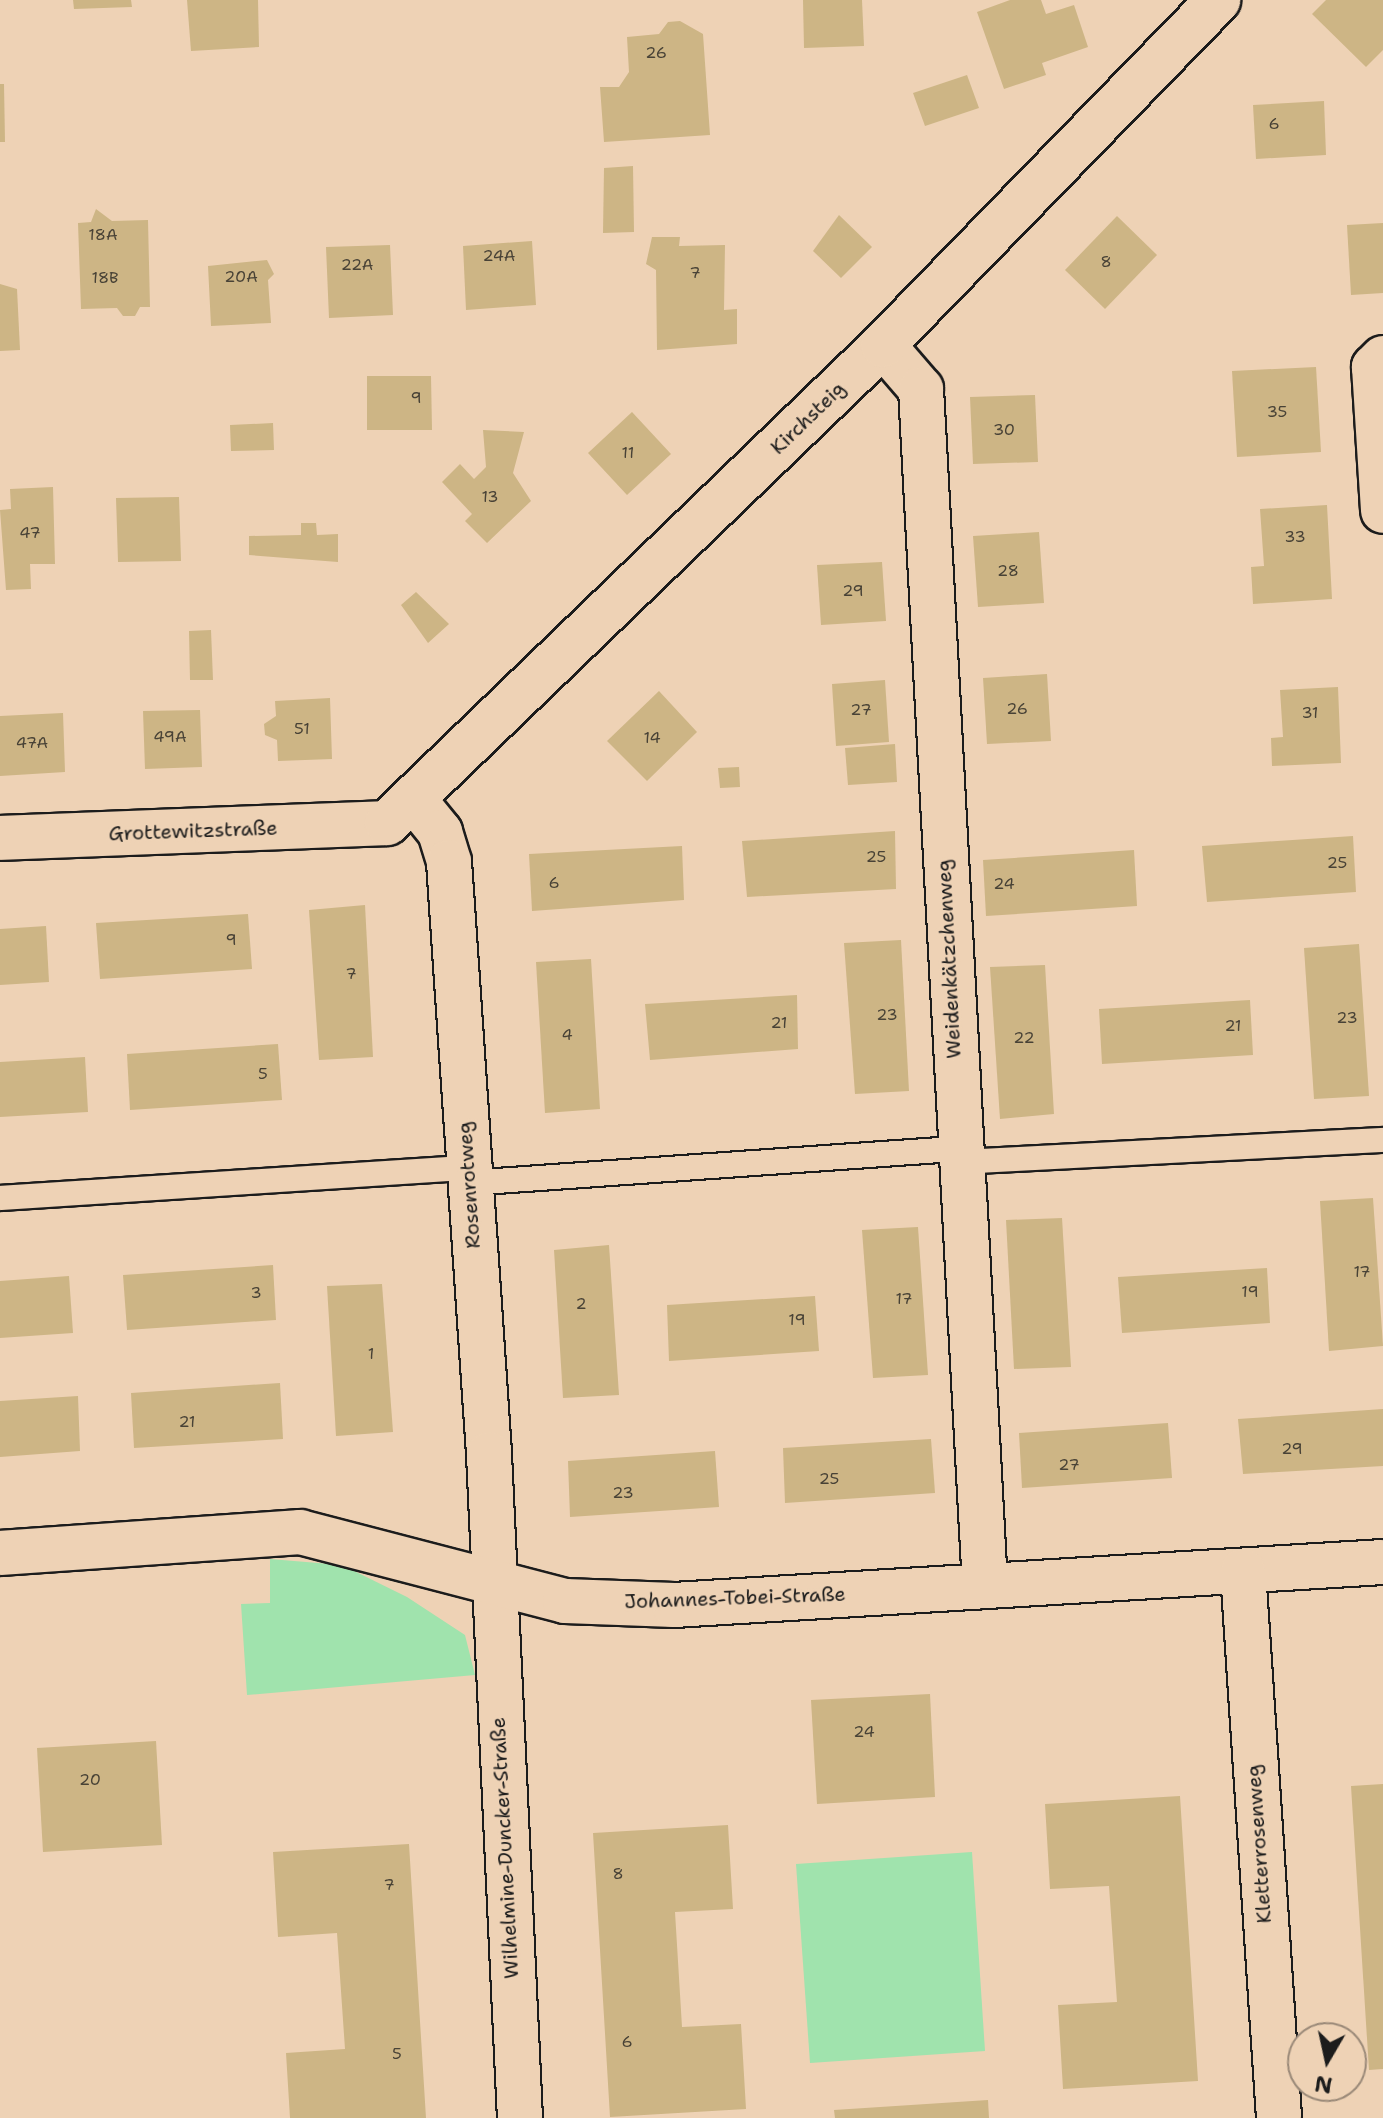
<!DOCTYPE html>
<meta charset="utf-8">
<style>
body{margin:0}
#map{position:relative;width:1383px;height:2118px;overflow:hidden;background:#eed2b5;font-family:"Shantell Sans",sans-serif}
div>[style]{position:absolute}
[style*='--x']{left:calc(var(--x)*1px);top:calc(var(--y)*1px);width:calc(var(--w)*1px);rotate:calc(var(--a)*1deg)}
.green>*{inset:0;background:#a0e3ad}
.building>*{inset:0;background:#cdb585}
.roads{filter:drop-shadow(2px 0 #1c1c1c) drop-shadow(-2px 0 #1c1c1c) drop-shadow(0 2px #1c1c1c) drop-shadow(0 -2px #1c1c1c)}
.service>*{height:24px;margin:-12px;padding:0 12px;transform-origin:12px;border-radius:12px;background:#eed2b5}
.minor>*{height:44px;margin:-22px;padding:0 22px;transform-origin:22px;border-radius:22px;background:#eed2b5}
span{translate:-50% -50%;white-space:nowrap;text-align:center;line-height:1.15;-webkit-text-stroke:6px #eed2b5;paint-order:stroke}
.number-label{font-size:16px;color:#484236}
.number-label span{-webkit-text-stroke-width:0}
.street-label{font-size:20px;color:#1c1c1c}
.north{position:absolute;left:1287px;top:2022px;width:80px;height:80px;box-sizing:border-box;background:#eed2b5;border:2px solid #9a8978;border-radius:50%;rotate:189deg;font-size:22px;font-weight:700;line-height:32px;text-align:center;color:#1c1c1c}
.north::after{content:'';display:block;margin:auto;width:28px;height:36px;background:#1c1c1c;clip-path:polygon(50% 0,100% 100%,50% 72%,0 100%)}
</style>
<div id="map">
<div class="green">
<div style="clip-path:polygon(270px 1559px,342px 1565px,407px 1597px,465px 1635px,475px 1675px,247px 1695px,241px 1604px,270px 1603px)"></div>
<div style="clip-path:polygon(972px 1852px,985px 2051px,810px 2063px,796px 1864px)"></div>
</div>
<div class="building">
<div style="clip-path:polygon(73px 0,131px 0,132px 7px,74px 9px)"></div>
<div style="clip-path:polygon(187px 0,258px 0,259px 47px,191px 51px)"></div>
<div style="clip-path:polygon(803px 0,862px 0,864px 46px,804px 48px)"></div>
<div style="clip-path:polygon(1010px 0,1041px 0,1046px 14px,1074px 5px,1088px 47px,1042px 63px,1046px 75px,1004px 89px,977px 12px)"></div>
<div style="clip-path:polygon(1326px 0,1383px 0,1383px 50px,1366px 67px,1312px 14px)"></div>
<div style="clip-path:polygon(680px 21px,703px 34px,710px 135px,604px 142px,600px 87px,619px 87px,629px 72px,627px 37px,659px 34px,668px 22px)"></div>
<div style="clip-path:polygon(967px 75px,979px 108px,925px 126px,913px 93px)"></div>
<div style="clip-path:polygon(0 84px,4px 84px,5px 142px,0 142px)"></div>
<div style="clip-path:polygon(1324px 101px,1326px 155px,1256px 159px,1253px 105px)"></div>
<div style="clip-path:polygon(633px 166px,634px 232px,603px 233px,604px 168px)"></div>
<div style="clip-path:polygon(96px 209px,112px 221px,148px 220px,150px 307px,140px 307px,135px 316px,123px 316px,117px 308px,81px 309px,78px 223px,91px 222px)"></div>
<div style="clip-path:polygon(839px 215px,872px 247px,841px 278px,813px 251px)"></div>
<div style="clip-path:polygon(1117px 216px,1157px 255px,1105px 309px,1065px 270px)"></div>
<div style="clip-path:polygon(1383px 223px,1383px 293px,1351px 295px,1347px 225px)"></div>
<div style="clip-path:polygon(652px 237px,680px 237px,679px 246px,725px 245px,724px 310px,737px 309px,737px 344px,657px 350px,656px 270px,646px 264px)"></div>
<div style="clip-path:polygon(532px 241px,536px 305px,466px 310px,463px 246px)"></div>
<div style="clip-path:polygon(390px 245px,393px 315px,329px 318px,326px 247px)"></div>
<div style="clip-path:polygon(267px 260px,274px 274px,268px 280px,271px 323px,211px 326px,208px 266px)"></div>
<div style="clip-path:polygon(0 284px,17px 289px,20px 350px,0 351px)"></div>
<div style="clip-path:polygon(1316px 367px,1321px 452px,1237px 457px,1232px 371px)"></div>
<div style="clip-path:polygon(367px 376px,431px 376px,432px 430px,367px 430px)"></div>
<div style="clip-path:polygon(1035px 395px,1038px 462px,973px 464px,970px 397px)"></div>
<div style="clip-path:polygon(632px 412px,671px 454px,627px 495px,588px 453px)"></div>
<div style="clip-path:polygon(273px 423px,274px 450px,231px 451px,230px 425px)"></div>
<div style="clip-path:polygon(483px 430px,524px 432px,513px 473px,531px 501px,487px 543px,465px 521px,472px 514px,442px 482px,460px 464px,474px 479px,486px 467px)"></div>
<div style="clip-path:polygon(53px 487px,55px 564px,30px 564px,31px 589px,6px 590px,0 510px,11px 509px,10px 489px)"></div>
<div style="clip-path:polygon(179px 497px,181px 561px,118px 562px,116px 498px)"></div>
<div style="clip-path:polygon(1327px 505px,1332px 599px,1253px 604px,1251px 567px,1264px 566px,1260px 509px)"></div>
<div style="clip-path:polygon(301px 523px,316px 523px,317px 535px,338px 534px,338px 562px,249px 555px,249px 536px,301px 535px)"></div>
<div style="clip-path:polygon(1039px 532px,1044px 603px,978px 607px,973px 536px)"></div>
<div style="clip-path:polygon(882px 562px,886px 621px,821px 625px,817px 565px)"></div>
<div style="clip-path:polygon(416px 592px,449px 624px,428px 643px,401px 605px)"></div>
<div style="clip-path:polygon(211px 630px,213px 680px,190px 680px,189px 631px)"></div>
<div style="clip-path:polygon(1047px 674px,1051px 741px,987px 744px,983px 678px)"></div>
<div style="clip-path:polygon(885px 680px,889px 742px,836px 746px,832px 684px)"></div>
<div style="clip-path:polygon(1338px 687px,1341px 763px,1272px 766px,1271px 738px,1283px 737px,1280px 690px)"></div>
<div style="clip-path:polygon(659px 691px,697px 732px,647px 781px,607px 741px)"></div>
<div style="clip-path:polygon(330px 698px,332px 759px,278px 761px,277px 740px,265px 735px,264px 724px,276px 716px,275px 701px)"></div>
<div style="clip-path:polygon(200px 710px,202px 767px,145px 769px,143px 711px)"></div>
<div style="clip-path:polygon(63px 713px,65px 772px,0 776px,0 716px)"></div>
<div style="clip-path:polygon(895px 744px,897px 782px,848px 785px,845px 748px)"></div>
<div style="clip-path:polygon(739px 767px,740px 787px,720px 788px,718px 768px)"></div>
<div style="clip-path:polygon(895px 831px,896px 889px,747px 897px,742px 841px)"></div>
<div style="clip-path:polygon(1353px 836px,1356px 892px,1207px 902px,1202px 846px)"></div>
<div style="clip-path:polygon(682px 846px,684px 900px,532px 911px,529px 854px)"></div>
<div style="clip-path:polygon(1134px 850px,1137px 906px,986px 916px,983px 860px)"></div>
<div style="clip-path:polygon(365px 905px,373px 1057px,319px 1060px,309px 910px)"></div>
<div style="clip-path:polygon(248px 914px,252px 969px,100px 979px,96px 923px)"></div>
<div style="clip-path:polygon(46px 926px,49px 982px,0 985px,0 929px)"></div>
<div style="clip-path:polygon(901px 940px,909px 1091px,855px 1094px,844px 943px)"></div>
<div style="clip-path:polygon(1359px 944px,1369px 1096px,1314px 1099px,1304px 948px)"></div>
<div style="clip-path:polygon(591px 959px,600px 1109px,545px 1113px,536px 962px)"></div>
<div style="clip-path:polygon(1045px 965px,1054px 1114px,1000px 1119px,990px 967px)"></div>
<div style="clip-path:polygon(797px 995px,798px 1049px,650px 1060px,645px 1004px)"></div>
<div style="clip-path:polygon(1250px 1000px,1253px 1055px,1102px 1064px,1099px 1009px)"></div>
<div style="clip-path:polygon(278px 1044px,282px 1100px,130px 1110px,127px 1054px)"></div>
<div style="clip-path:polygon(85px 1057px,88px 1112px,0 1117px,0 1062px)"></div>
<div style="clip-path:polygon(1373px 1198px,1383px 1346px,1329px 1351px,1320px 1201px)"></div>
<div style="clip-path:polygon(1062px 1218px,1071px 1367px,1014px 1369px,1006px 1220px)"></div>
<div style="clip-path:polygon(918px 1227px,928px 1375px,873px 1378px,862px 1230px)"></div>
<div style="clip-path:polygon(609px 1245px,619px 1395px,563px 1398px,554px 1250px)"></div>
<div style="clip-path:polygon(273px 1265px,276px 1320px,127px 1330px,123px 1275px)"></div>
<div style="clip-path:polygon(1267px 1268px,1270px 1323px,1122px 1333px,1118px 1277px)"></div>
<div style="clip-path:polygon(69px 1276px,73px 1333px,0 1338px,0 1281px)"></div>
<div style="clip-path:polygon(382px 1284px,393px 1432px,336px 1436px,327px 1286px)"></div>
<div style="clip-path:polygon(815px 1296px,819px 1351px,669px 1361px,667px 1305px)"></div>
<div style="clip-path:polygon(280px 1383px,283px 1439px,134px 1448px,131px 1393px)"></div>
<div style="clip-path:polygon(78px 1396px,80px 1451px,0 1457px,0 1401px)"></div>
<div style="clip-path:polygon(1383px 1409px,1383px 1466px,1243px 1474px,1238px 1419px)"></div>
<div style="clip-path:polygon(1168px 1423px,1172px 1478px,1022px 1488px,1019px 1433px)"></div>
<div style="clip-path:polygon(931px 1439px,935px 1493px,785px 1503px,783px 1448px)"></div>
<div style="clip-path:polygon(715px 1451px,719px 1507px,570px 1517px,568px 1461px)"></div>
<div style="clip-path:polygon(930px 1694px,935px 1797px,817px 1804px,811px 1700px)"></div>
<div style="clip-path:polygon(156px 1741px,162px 1845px,43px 1852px,37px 1748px)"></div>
<div style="clip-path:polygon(1383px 1784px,1383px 2069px,1369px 2070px,1351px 1786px)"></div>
<div style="clip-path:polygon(1180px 1796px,1198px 2081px,1063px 2089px,1058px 2005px,1117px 2002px,1109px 1886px,1050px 1889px,1045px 1804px)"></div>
<div style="clip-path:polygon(728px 1825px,733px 1909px,675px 1912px,682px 2027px,741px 2024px,746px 2109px,610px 2117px,593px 1833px)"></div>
<div style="clip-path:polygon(409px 1844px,426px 2118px,290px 2118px,286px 2053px,345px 2049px,337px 1933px,278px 1937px,273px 1852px)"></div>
<div style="clip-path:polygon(988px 2100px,989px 2118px,835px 2118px,834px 2110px)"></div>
</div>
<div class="roads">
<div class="service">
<div style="--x:960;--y:1162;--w:424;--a:-3"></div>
<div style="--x:468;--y:1183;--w:492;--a:-4"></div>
<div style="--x:0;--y:1198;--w:468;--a:-3.7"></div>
</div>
<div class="minor">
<div style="--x:883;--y:345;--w:58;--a:49.2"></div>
<div style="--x:921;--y:389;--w:1199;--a:86.94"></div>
<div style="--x:1383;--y:358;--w:13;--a:135"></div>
<div style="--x:1374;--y:367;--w:144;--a:86.4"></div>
<div style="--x:415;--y:801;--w:40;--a:51"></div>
<div style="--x:440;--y:832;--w:31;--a:73"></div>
<div style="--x:449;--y:862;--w:593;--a:86.13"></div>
<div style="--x:489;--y:1454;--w:665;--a:87.33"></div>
<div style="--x:0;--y:838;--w:387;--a:-2.2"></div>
<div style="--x:387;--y:823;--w:689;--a:-43.94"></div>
<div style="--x:883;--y:345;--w:481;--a:-45.8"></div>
<div style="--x:0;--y:1553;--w:301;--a:-4"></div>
<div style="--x:300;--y:1532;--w:274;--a:14.6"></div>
<div style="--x:565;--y:1601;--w:109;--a:2.1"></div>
<div style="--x:674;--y:1605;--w:710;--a:-3.47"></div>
<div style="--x:1243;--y:1571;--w:548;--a:86.23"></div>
</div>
</div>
<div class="number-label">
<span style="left:656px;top:53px">26</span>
<span style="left:1274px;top:124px">6</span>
<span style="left:103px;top:235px">18A</span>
<span style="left:499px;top:256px">24A</span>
<span style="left:1106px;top:262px">8</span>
<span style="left:357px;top:265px">22A</span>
<span style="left:695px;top:273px">7</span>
<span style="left:241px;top:277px">20A</span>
<span style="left:105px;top:278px">18B</span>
<span style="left:416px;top:398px">9</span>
<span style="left:1277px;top:412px">35</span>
<span style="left:1004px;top:430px">30</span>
<span style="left:628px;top:453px">11</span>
<span style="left:490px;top:497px">13</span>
<span style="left:30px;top:533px">47</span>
<span style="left:1295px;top:537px">33</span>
<span style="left:1008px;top:571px">28</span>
<span style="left:853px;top:591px">29</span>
<span style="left:1017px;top:709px">26</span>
<span style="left:861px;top:710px">27</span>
<span style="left:1310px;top:713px">31</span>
<span style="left:302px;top:729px">51</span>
<span style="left:170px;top:737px">49A</span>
<span style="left:652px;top:738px">14</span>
<span style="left:32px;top:743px">47A</span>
<span style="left:876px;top:857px">25</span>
<span style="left:1337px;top:863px">25</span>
<span style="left:554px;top:883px">6</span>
<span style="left:1004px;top:884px">24</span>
<span style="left:231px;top:940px">9</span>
<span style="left:351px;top:974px">7</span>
<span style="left:887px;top:1015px">23</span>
<span style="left:1347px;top:1018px">23</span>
<span style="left:779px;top:1023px">21</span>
<span style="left:1233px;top:1026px">21</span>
<span style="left:567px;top:1035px">4</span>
<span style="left:1024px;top:1038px">22</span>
<span style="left:263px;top:1074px">5</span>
<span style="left:1362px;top:1272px">17</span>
<span style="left:1250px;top:1292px">19</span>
<span style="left:256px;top:1293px">3</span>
<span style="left:904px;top:1299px">17</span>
<span style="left:581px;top:1304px">2</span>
<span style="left:797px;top:1320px">19</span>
<span style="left:371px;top:1354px">1</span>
<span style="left:187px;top:1422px">21</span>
<span style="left:1292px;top:1449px">29</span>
<span style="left:1069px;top:1465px">27</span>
<span style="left:829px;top:1479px">25</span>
<span style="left:623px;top:1493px">23</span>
<span style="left:864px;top:1732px">24</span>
<span style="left:90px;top:1780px">20</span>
<span style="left:618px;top:1874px">8</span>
<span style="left:389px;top:1885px">7</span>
<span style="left:627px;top:2042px">6</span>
<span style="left:397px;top:2054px">5</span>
</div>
<div class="street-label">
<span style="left:808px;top:418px;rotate:-44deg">Kirchsteig</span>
<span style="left:193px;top:831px;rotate:-2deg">Grottewitzstraße</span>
<span style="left:949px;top:959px;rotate:-93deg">Weidenkätzchenweg</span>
<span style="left:469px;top:1185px;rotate:-94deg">Rosenrotweg</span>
<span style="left:735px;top:1598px;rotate:-2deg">Johannes-Tobei-Straße</span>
<span style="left:1259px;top:1844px;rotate:-94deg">Kletterrosenweg</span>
<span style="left:505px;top:1848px;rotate:-93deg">Wilhelmine-Duncker-Straße</span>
</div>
<div class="north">N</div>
</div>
